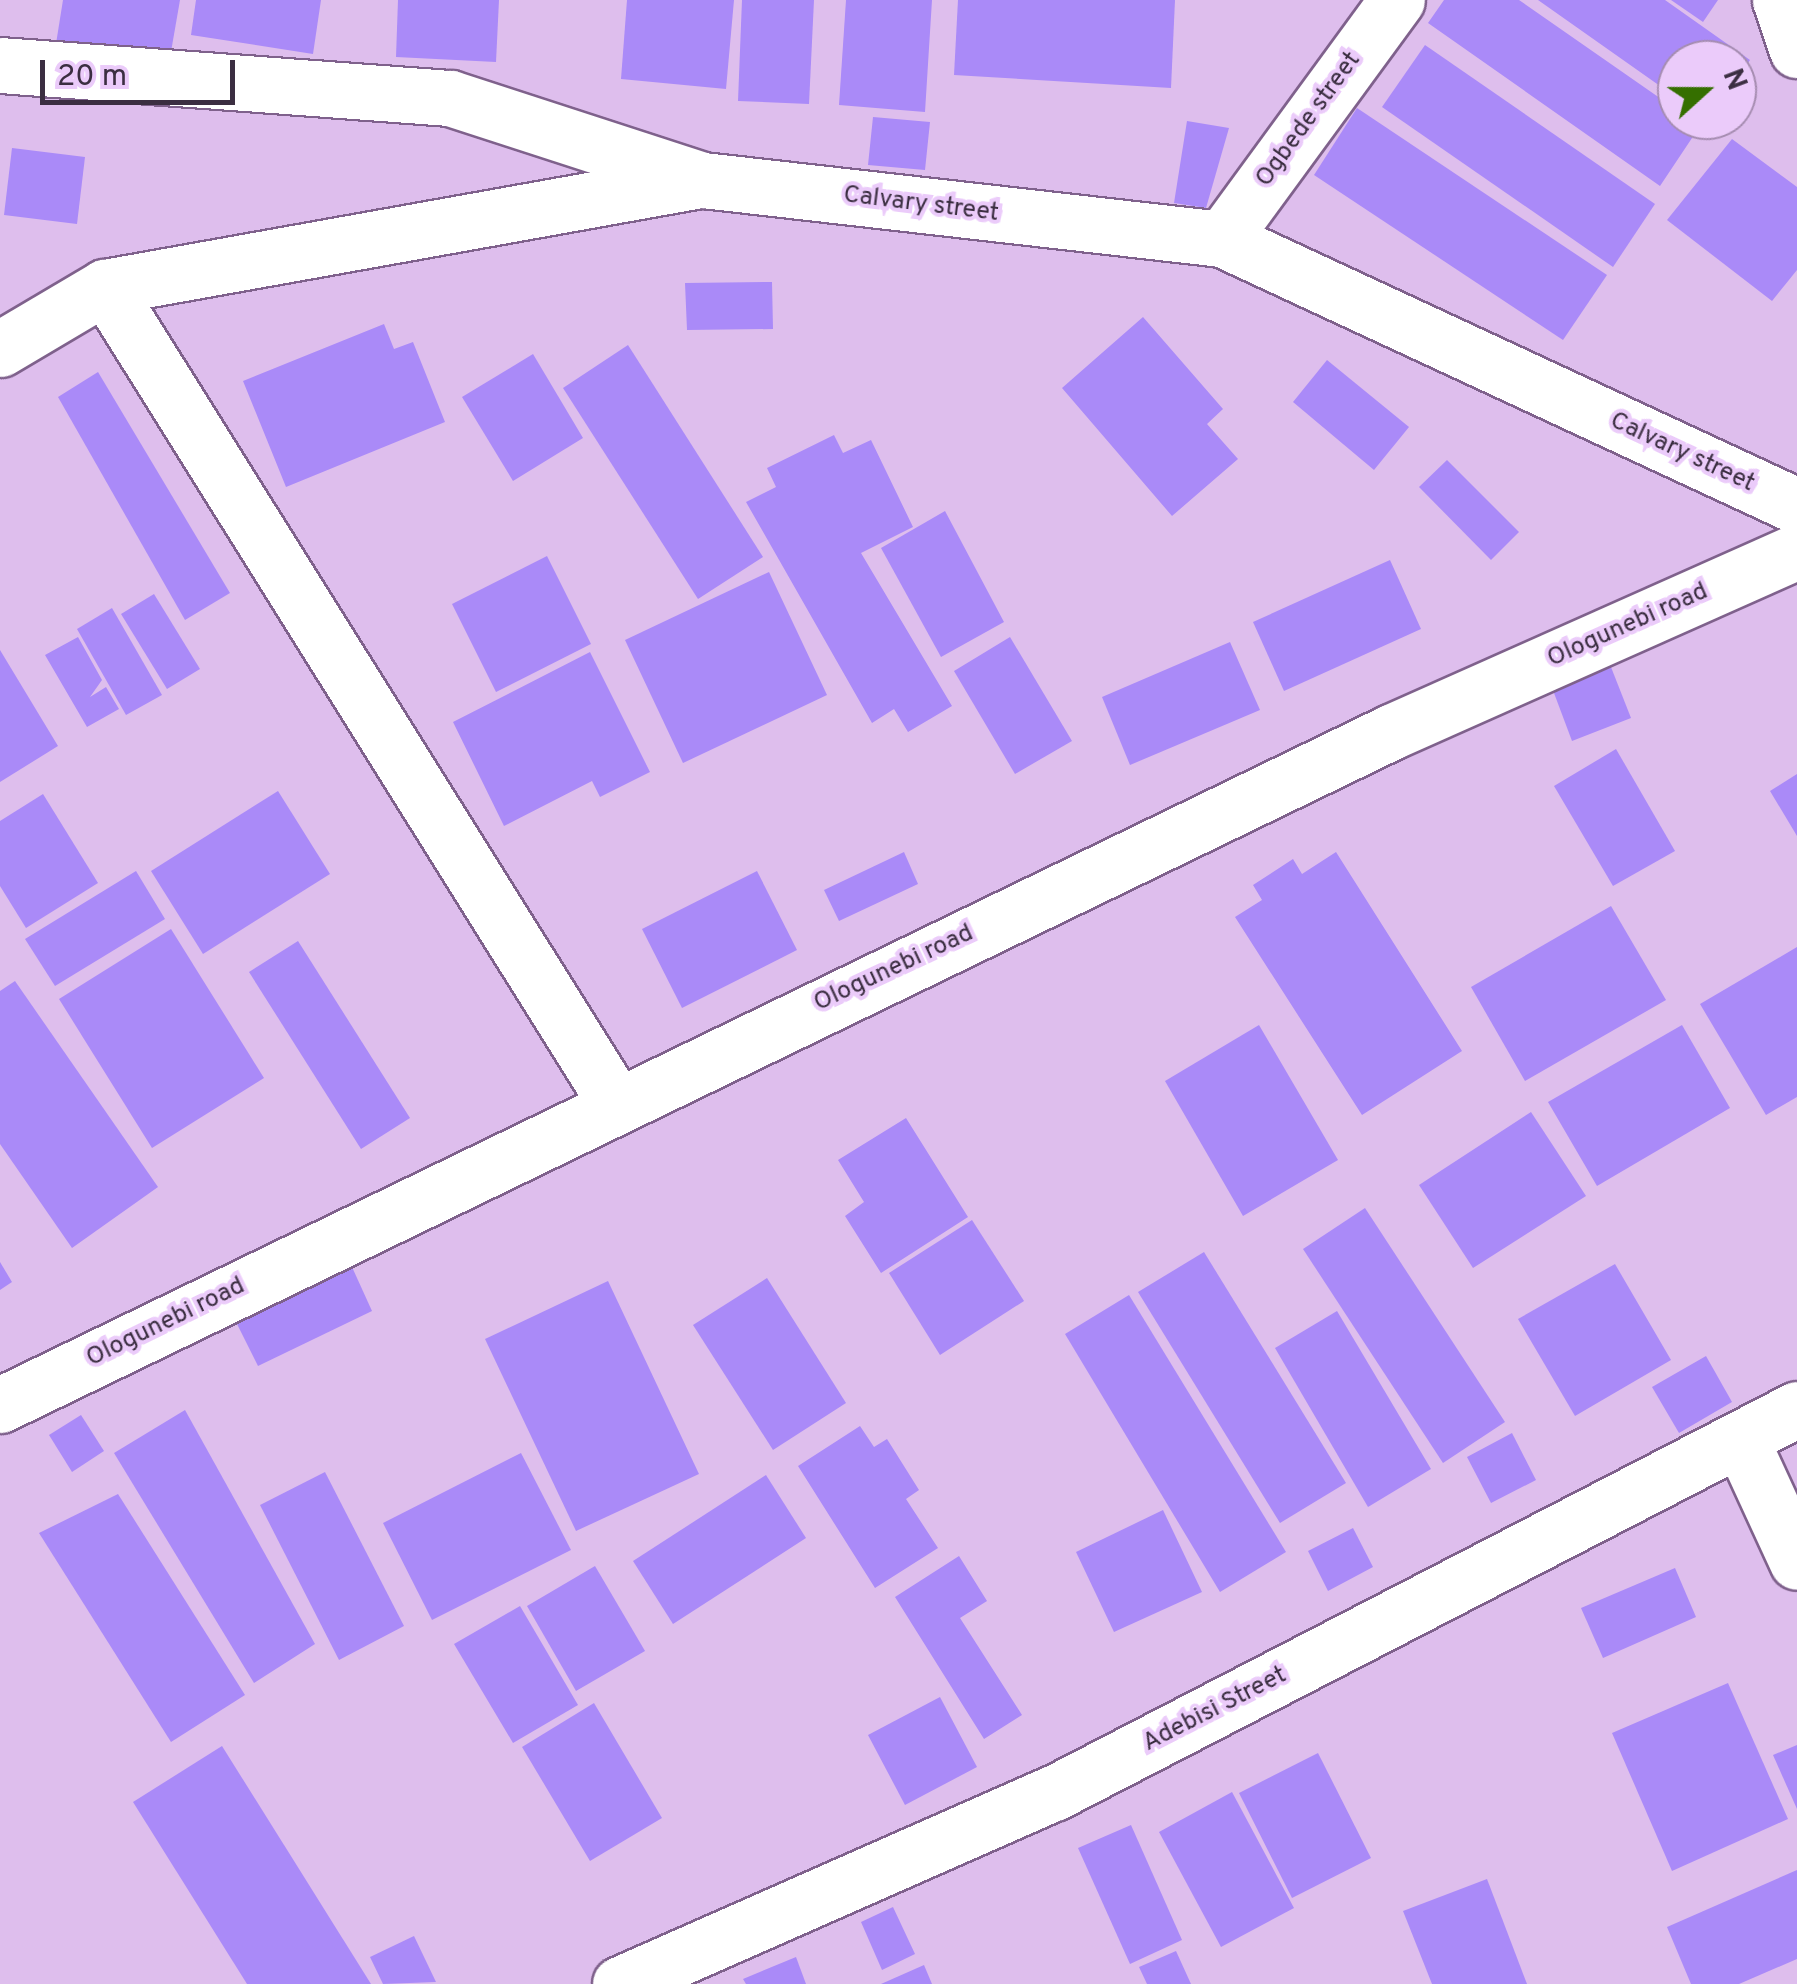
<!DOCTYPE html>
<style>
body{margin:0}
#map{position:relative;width:1797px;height:1984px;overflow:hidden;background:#debeed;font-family:Overpass,sans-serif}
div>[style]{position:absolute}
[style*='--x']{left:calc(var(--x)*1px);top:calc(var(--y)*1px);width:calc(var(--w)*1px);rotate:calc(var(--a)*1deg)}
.building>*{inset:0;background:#aa8af8}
.roads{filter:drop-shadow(2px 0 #7f618c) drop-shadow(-2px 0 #7f618c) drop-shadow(0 2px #7f618c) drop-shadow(0 -2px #7f618c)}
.minor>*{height:55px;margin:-27.5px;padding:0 27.5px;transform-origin:27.5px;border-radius:27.5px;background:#fff}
span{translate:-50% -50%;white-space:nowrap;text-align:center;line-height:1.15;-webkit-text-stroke:8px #ebcbfa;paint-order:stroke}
.street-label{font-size:25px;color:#3b2e41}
.north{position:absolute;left:1657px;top:40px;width:100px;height:100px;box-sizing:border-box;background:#ebcbfa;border:2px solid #a58cb0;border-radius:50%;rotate:69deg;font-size:28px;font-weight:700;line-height:40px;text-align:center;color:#3b2e41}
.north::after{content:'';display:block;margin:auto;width:35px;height:45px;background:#356f00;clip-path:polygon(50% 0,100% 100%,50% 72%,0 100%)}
.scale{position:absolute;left:40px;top:60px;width:195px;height:45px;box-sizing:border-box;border:5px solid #3b2e41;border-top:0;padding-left:12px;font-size:30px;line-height:35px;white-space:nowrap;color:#3b2e41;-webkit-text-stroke:8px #ebcbfa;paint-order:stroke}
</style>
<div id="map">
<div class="building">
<div style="clip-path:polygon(63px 0,180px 0,168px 69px,55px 50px)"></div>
<div style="clip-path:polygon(196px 0,321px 0,313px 54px,191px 35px)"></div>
<div style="clip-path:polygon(398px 0,499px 0,496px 62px,396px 57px)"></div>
<div style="clip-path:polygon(627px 0,734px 0,726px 89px,621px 79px)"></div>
<div style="clip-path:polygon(742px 0,814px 0,809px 104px,738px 101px)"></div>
<div style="clip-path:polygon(846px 0,932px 0,925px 112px,839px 105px)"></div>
<div style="clip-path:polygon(958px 0,1175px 0,1171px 88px,954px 75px)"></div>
<div style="clip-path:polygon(1444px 0,1519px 0,1677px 110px,1677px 120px,1700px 126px,1660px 186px,1428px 23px)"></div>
<div style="clip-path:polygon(1538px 0,1665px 0,1750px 60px,1737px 79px,1737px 60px,1677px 60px,1677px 98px)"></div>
<div style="clip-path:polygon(1671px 0,1718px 0,1703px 22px)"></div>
<div style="clip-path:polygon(1425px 45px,1655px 204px,1613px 267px,1382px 107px)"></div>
<div style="clip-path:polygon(1357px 108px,1607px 275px,1563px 340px,1314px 175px)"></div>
<div style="clip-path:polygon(873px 117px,930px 122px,925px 170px,868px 165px)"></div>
<div style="clip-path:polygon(1187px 121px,1229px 128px,1206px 208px,1174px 203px)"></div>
<div style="clip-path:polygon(1732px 139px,1797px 187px,1797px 270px,1772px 301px,1667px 220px)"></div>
<div style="clip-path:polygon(12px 148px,85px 157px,77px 224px,4px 215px)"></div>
<div style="clip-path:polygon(772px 282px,773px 329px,687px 330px,685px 283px)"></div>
<div style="clip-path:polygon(1143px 317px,1223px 409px,1207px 424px,1238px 459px,1172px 516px,1062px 388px)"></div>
<div style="clip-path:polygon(384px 324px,394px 349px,413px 342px,445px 422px,286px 487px,243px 381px)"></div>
<div style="clip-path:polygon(628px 345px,763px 557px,698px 599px,563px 388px)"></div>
<div style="clip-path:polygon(533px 354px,583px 438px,513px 481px,462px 397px)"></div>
<div style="clip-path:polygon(1327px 360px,1409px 427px,1374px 470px,1293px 402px)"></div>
<div style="clip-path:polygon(98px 372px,230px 593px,185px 620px,58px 397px)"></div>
<div style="clip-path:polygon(834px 435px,843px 453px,871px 440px,913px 527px,861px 553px,952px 706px,908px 732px,894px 709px,872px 723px,746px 502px,776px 487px,767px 468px)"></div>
<div style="clip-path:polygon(1447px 460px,1519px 532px,1491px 560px,1419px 487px)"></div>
<div style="clip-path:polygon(945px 511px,1004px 622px,941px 657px,881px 548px)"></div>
<div style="clip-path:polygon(547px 556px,591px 644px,496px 692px,452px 604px)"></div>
<div style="clip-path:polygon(1390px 560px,1421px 629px,1284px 691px,1253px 622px)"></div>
<div style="clip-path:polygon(769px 572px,827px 695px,683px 763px,625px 640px)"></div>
<div style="clip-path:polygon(154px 594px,200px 669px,167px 689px,121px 614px)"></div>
<div style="clip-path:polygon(112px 608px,162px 695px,126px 715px,77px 629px)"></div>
<div style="clip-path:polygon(78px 637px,102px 680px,90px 697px,106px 687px,119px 709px,87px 727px,45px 655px)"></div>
<div style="clip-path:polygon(1010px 637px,1072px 741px,1015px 774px,954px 671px)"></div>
<div style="clip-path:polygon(1230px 642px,1260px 710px,1130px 765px,1102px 697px)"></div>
<div style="clip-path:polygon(0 650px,58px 746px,0 782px)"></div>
<div style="clip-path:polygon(590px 652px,650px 772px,600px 797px,592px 781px,504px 826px,453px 722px)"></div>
<div style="clip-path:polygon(1609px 662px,1631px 718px,1572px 741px,1551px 685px)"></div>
<div style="clip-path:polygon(1616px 749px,1675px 851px,1613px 886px,1554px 786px)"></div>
<div style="clip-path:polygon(1797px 774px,1797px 836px,1770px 791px)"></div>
<div style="clip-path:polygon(278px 791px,330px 874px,203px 954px,151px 871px)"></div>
<div style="clip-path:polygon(43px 794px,98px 883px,26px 928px,0 886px,0 821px)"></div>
<div style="clip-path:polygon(904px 852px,918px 884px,839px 921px,824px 890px)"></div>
<div style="clip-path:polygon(1336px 852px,1462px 1051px,1362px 1115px,1235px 917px,1262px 900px,1253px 885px,1293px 859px,1302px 874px)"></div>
<div style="clip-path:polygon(136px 871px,165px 919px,55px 986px,25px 939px)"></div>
<div style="clip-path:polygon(757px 871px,797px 950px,682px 1008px,642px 929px)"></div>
<div style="clip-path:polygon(1611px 906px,1666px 1000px,1525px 1081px,1471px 987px)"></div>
<div style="clip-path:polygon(171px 929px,264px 1078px,152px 1148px,59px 999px)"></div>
<div style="clip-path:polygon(298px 941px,410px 1118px,361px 1149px,249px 972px)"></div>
<div style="clip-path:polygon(1797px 947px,1797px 1097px,1766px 1115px,1700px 1004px)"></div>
<div style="clip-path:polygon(15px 981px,158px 1187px,72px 1248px,0 1144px,0 991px)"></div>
<div style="clip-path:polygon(1259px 1025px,1338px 1160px,1243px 1216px,1165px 1081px)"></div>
<div style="clip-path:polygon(1682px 1025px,1730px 1108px,1597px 1186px,1548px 1102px)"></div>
<div style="clip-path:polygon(1531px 1112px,1586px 1196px,1473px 1268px,1419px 1185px)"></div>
<div style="clip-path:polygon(906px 1118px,968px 1217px,881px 1273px,845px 1216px,864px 1202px,838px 1160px)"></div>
<div style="clip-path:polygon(1365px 1208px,1505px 1422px,1443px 1463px,1303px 1249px)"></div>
<div style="clip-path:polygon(972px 1220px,1024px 1301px,940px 1355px,889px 1273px)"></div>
<div style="clip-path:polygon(1204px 1252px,1346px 1483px,1280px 1523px,1138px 1292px)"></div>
<div style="clip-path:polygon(0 1262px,12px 1282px,0 1290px)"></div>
<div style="clip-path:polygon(1615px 1264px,1671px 1360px,1575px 1416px,1518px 1319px)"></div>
<div style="clip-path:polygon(352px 1267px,372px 1311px,258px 1366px,236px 1322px)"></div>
<div style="clip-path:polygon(767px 1278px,846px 1403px,773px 1450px,693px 1325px)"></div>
<div style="clip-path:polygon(608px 1281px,699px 1474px,576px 1531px,485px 1339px)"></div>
<div style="clip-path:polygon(1129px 1295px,1286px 1552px,1220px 1592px,1065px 1334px)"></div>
<div style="clip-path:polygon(1337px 1311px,1431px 1469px,1368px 1507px,1275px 1348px)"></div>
<div style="clip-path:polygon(1706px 1356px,1732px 1402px,1679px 1433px,1652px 1387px)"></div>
<div style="clip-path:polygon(185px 1410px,315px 1644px,254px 1683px,114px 1453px)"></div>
<div style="clip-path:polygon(81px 1415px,104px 1451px,72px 1472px,49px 1435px)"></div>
<div style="clip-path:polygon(860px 1426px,874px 1447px,887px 1439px,919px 1490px,906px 1499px,938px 1548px,875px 1588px,798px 1466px)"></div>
<div style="clip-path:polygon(1512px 1433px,1536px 1480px,1491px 1503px,1467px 1457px)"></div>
<div style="clip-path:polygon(521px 1453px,571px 1550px,432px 1620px,383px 1523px)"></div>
<div style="clip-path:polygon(325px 1472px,404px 1626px,339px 1660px,260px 1505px)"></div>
<div style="clip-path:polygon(766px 1475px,806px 1538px,673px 1624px,633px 1561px)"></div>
<div style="clip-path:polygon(118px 1494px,245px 1695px,171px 1742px,39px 1533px)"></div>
<div style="clip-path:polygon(1163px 1510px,1202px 1592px,1114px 1632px,1076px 1552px)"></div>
<div style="clip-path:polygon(1353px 1528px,1373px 1567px,1328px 1591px,1308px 1551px)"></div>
<div style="clip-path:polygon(959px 1556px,987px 1601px,960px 1618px,1022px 1715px,984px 1739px,895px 1597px)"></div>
<div style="clip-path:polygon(595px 1566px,645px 1651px,576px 1691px,527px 1606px)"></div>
<div style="clip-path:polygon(1675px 1568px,1696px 1617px,1603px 1658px,1581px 1608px)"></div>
<div style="clip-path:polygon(520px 1606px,578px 1705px,513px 1743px,454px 1644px)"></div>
<div style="clip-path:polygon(1728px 1683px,1788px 1819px,1672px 1871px,1612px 1733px)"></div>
<div style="clip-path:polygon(940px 1697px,977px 1767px,905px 1805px,868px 1735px)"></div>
<div style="clip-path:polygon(594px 1703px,662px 1818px,590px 1861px,522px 1747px)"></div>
<div style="clip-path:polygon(1797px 1745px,1797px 1809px,1773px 1755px)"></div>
<div style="clip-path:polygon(222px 1746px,371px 1984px,247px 1984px,133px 1802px)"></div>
<div style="clip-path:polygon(1318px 1753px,1371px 1858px,1292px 1898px,1239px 1793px)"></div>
<div style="clip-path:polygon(1232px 1792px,1294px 1908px,1221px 1947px,1159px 1832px)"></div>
<div style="clip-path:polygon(1131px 1825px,1182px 1940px,1130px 1964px,1078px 1848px)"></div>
<div style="clip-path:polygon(1797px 1870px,1797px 1959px,1739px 1984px,1691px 1984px,1667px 1927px)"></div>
<div style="clip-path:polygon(1487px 1879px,1527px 1984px,1432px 1984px,1403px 1911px)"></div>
<div style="clip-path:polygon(893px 1907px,915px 1954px,882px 1970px,861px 1922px)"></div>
<div style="clip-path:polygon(414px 1936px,436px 1982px,383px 1984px,370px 1957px)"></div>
<div style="clip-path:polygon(1176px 1951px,1191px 1984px,1147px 1984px,1139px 1967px)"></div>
<div style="clip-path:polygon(796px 1957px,806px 1984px,746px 1984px,743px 1979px)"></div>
<div style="clip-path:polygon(924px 1965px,932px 1984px,881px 1984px)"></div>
</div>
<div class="roads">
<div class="minor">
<div style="--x:1780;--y:0;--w:53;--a:71.2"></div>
<div style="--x:0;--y:65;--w:451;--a:4.2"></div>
<div style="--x:450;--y:98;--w:266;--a:18"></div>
<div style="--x:703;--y:180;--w:522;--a:6.49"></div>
<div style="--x:1222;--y:239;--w:634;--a:24.91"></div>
<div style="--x:1222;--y:239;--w:296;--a:-53.8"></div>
<div style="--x:105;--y:287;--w:961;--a:57.96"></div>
<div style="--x:0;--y:349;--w:122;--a:-30.6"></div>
<div style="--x:105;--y:287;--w:599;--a:-10.19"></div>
<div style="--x:0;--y:1405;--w:1545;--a:-25.82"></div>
<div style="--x:1391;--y:732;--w:445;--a:-24"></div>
<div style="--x:1741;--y:1440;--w:134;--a:65.3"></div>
<div style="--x:620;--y:1984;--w:474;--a:-23.8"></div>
<div style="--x:1054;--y:1793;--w:836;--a:-27.33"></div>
</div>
</div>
<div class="street-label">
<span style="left:1309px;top:120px;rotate:-54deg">Ogbede street</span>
<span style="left:921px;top:205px;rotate:7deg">Calvary street</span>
<span style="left:1682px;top:453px;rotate:25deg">Calvary street</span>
<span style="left:1628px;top:626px;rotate:-24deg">Ologunebi road</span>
<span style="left:894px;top:969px;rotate:-25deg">Ologunebi road</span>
<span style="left:166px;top:1323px;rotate:-26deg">Ologunebi road</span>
<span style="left:1215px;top:1710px;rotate:-27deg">Adebisi Street</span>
</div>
<div class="north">N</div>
<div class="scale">20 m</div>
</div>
